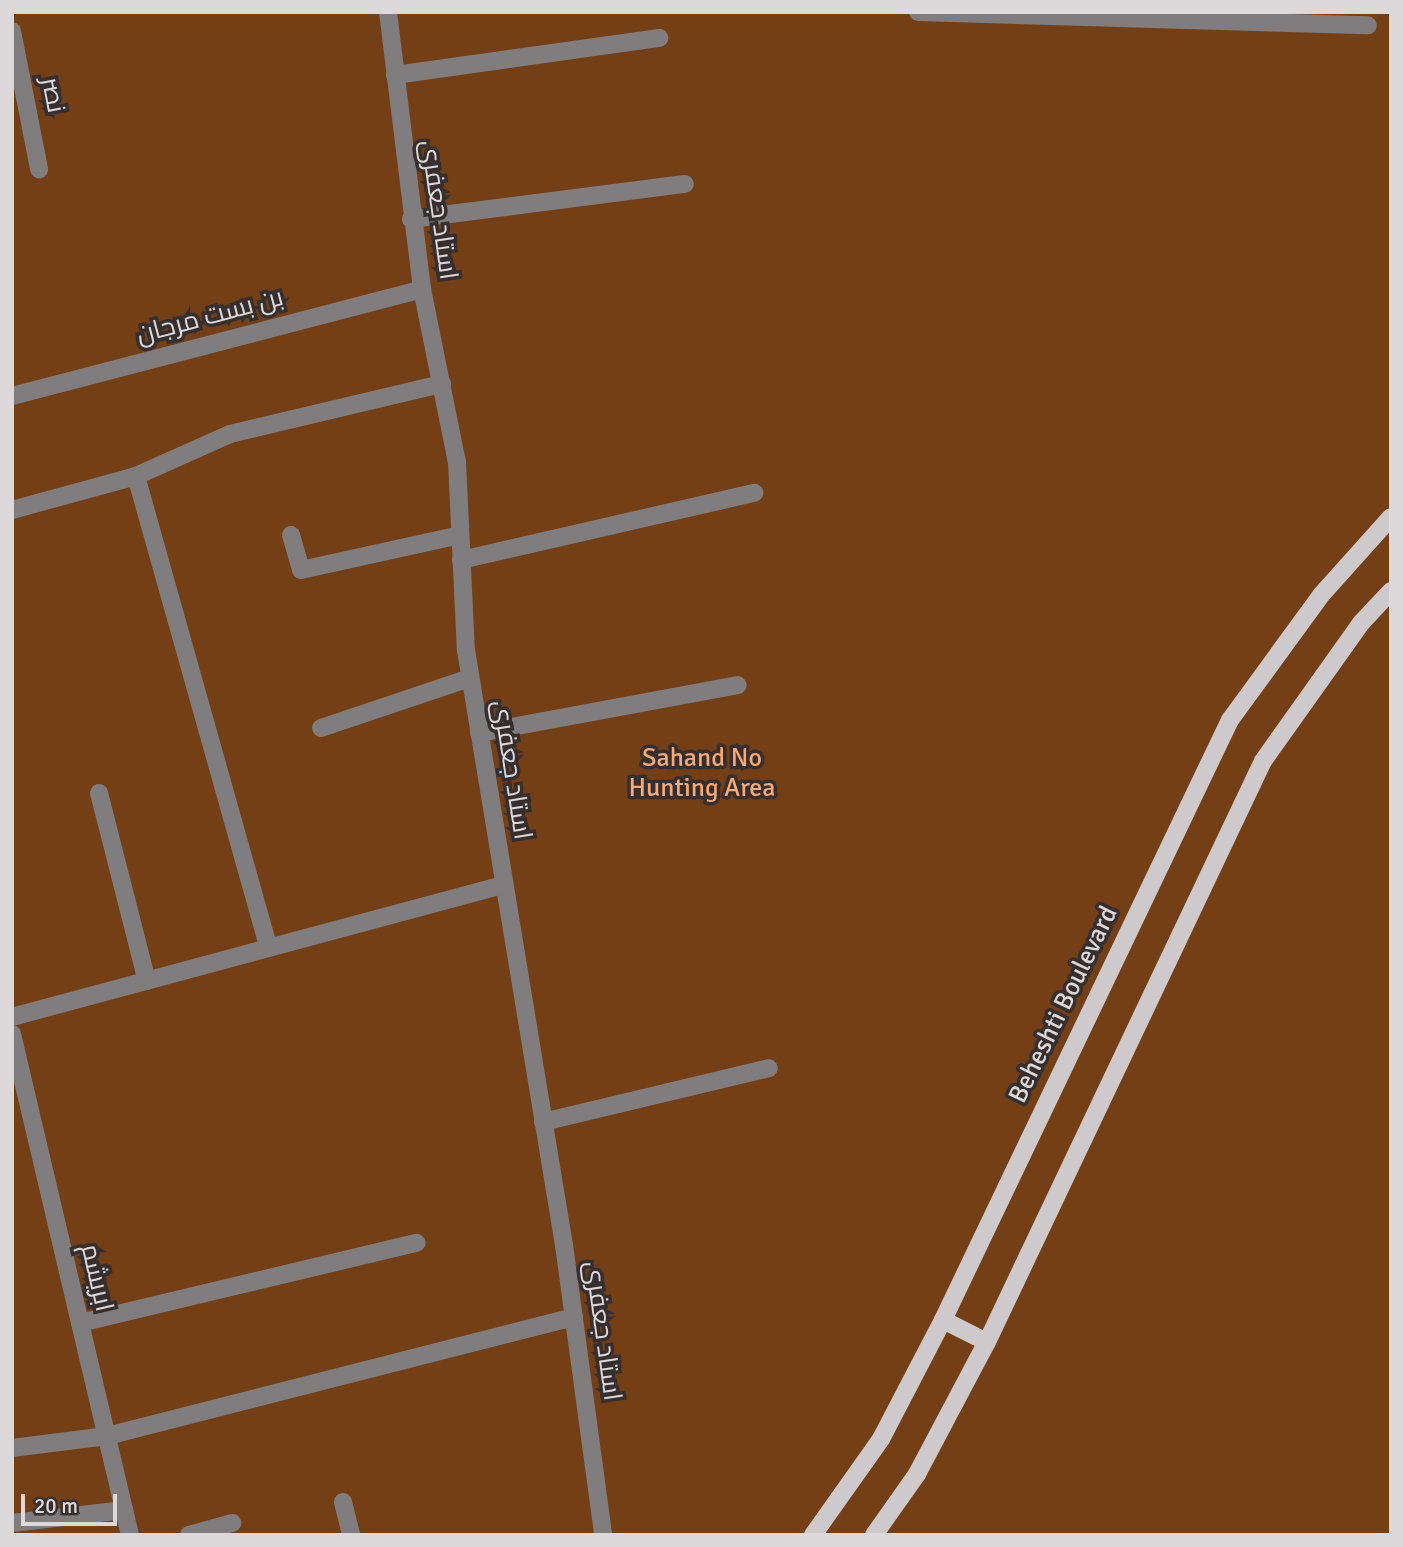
<!DOCTYPE html>
<meta charset="utf-8">
<style>
body{margin:0}
#map{position:relative;width:1403px;height:1547px;overflow:hidden;background:#352f2f;font-family:Signika,Cairo,sans-serif}
div>[style]{position:absolute}
[style*='--x']{left:calc(var(--x)*1px);top:calc(var(--y)*1px);width:calc(var(--w)*1px);rotate:calc(var(--a)*1deg)}
.green>*{inset:0;background:#753f15}
.minor>*{height:18px;margin:-9px;padding:0 9px;transform-origin:9px;border-radius:9px;background:#7f7d7e}
.major>*{height:18px;margin:-9px;padding:0 9px;transform-origin:9px;border-radius:9px;background:#cec9cb}
span{translate:-50% -50%;white-space:nowrap;text-align:center;line-height:1.15;-webkit-text-stroke:7px #352f2f;paint-order:stroke}
.street-label{font-size:26px;color:#ddd9da}
.park-label{font-size:26px;color:#fda96f}
.frame{position:absolute;inset:0;border:14px solid #ddd9da;pointer-events:none}
.scale{position:absolute;left:21px;top:1494px;width:96px;height:32px;box-sizing:border-box;border:4px solid #ddd9da;border-top:0;padding-left:9px;font-size:21px;line-height:24px;white-space:nowrap;color:#ddd9da;-webkit-text-stroke:5px #352f2f;paint-order:stroke}
</style>
<div id="map">
<div class="green">
<div style="clip-path:polygon(12px 12px,1391px 12px,1391px 1535px,12px 1535px)"></div>
</div>
<div class="minor">
<div style="--x:388;--y:12;--w:279;--a:83"></div>
<div style="--x:422;--y:289;--w:177;--a:78.6"></div>
<div style="--x:457;--y:462;--w:188;--a:87.3"></div>
<div style="--x:466;--y:650;--w:603;--a:80.65"></div>
<div style="--x:564;--y:1245;--w:293;--a:82.3"></div>
<div style="--x:918;--y:12;--w:450;--a:1.7"></div>
<div style="--x:12;--y:31;--w:141;--a:78.9"></div>
<div style="--x:395;--y:75;--w:267;--a:-8"></div>
<div style="--x:411;--y:219;--w:276;--a:-7.3"></div>
<div style="--x:12;--y:396;--w:424;--a:-14.6"></div>
<div style="--x:136;--y:476;--w:490;--a:74.3"></div>
<div style="--x:12;--y:510;--w:129;--a:-15.3"></div>
<div style="--x:136;--y:476;--w:103;--a:-24.1"></div>
<div style="--x:230;--y:434;--w:218;--a:-13.3"></div>
<div style="--x:291;--y:535;--w:36;--a:74"></div>
<div style="--x:301;--y:570;--w:163;--a:-12.4"></div>
<div style="--x:461;--y:560;--w:301;--a:-12.9"></div>
<div style="--x:321;--y:728;--w:157;--a:-18.6"></div>
<div style="--x:479;--y:733;--w:263;--a:-10.5"></div>
<div style="--x:99;--y:793;--w:194;--a:75.7"></div>
<div style="--x:12;--y:1017;--w:508;--a:-15.05"></div>
<div style="--x:12;--y:1034;--w:515;--a:76.75"></div>
<div style="--x:543;--y:1122;--w:232;--a:-13.4"></div>
<div style="--x:80;--y:1323;--w:346;--a:-13.4"></div>
<div style="--x:12;--y:1448;--w:96;--a:-7.2"></div>
<div style="--x:107;--y:1436;--w:482;--a:-14.3"></div>
<div style="--x:343;--y:1502;--w:34;--a:76"></div>
<div style="--x:12;--y:1523;--w:113;--a:-6.6"></div>
<div style="--x:189;--y:1535;--w:45;--a:-15.6"></div>
</div>
<div class="major">
<div style="--x:943;--y:1320;--w:49;--a:26.6"></div>
<div style="--x:813;--y:1535;--w:118;--a:-54.7"></div>
<div style="--x:881;--y:1439;--w:134;--a:-62.5"></div>
<div style="--x:943;--y:1320;--w:665;--a:-64.44"></div>
<div style="--x:1230;--y:720;--w:156;--a:-53.9"></div>
<div style="--x:1322;--y:594;--w:103;--a:-48.1"></div>
<div style="--x:874;--y:1535;--w:75;--a:-54.8"></div>
<div style="--x:917;--y:1474;--w:149;--a:-62.1"></div>
<div style="--x:987;--y:1342;--w:643;--a:-64.59"></div>
<div style="--x:1263;--y:761;--w:169;--a:-54.6"></div>
<div style="--x:1361;--y:623;--w:44;--a:-46.8"></div>
</div>
<div class="street-label">
<span style="left:52px;top:95px;rotate:79deg">نصر</span>
<span style="left:438px;top:210px;rotate:82deg">استاد جعفری</span>
<span style="left:210px;top:317px;rotate:-15deg">بن بست مرجان</span>
<span style="left:511px;top:770px;rotate:81deg">استاد جعفری</span>
<span style="left:1064px;top:1005px;rotate:-64deg">Beheshti Boulevard</span>
<span style="left:96px;top:1278px;rotate:77deg">ابریشم</span>
<span style="left:602px;top:1331px;rotate:82deg">استاد جعفری</span>
</div>
<div class="park-label">
<span style="left:702px;top:774px">Sahand No<br>Hunting Area</span>
</div>
<div class="frame"></div>
<div class="scale">20 m</div>
</div>
